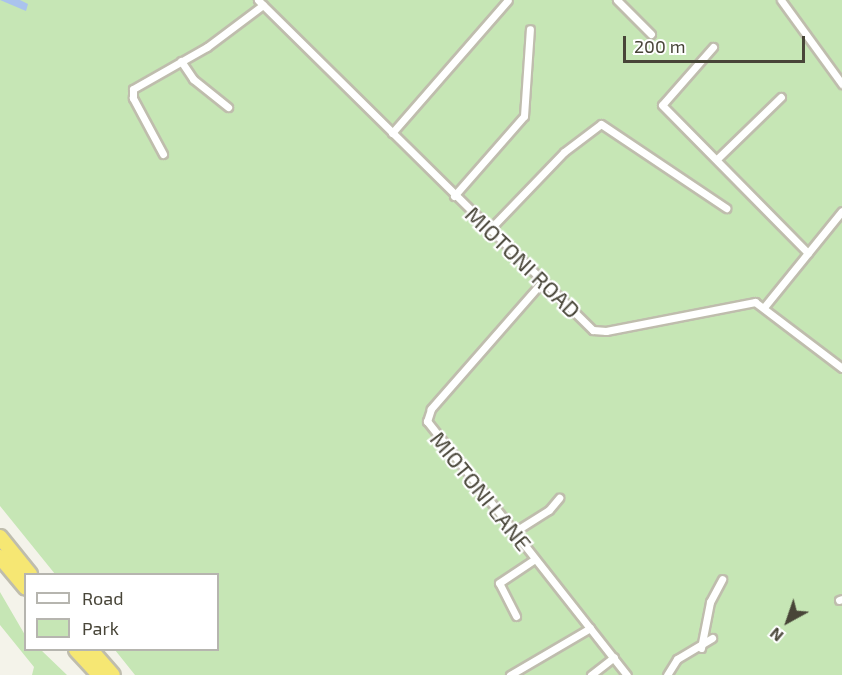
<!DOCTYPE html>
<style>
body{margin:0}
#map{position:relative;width:842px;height:675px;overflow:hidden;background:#f4f3ea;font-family:"Exo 2",sans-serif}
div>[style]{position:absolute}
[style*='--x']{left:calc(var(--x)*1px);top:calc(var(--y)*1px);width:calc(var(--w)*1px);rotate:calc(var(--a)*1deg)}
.green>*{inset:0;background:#c6e6b5}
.water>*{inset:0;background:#aac3ed}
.roads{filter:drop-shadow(2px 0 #bfbdad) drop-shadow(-2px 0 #bfbdad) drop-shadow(0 2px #bfbdad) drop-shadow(0 -2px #bfbdad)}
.street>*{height:7px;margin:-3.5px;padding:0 3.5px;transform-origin:3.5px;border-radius:3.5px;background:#fff}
.highway>*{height:14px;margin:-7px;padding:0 7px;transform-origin:7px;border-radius:7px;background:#f6e773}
span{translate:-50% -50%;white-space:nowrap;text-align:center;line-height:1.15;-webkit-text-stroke:4.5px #fff;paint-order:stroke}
.street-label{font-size:22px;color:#484538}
.legend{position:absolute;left:24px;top:573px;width:195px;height:78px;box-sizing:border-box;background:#fff;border:2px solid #b6b5af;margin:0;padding:8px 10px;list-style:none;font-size:18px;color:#484538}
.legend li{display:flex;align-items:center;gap:12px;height:30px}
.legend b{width:30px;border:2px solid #b6b5af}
.north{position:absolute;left:758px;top:591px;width:60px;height:60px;-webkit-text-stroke:4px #fff;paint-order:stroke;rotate:220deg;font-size:16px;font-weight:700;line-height:24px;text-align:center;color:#484538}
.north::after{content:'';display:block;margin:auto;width:21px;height:27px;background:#484538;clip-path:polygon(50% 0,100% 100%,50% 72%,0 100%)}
.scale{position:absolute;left:623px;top:36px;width:182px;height:27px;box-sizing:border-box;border:3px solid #484538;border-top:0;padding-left:8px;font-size:18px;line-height:21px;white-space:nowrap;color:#484538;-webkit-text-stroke:4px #fff;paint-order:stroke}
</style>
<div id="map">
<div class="green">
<div style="clip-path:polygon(0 0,842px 0,842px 675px,135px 675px,115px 650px,218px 650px,218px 574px,55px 574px,0 506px)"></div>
<div style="clip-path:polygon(0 592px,25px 635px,26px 650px,41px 650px,67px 675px,32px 675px,34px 667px,0 625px)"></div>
</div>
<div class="water">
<div style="clip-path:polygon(0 0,20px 0,28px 4px,26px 11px)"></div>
</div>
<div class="roads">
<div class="street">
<div style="--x:258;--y:0;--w:470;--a:44.6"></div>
<div style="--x:593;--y:330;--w:13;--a:4"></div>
<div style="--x:606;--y:331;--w:152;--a:-11"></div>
<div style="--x:755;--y:302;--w:109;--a:37.2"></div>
<div style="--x:617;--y:0;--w:48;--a:45"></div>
<div style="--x:781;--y:0;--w:104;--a:54"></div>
<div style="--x:713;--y:47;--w:77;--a:131.3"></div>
<div style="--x:662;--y:105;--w:208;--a:45.4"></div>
<div style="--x:181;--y:61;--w:22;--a:56"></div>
<div style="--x:193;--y:79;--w:45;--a:38.7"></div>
<div style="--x:392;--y:133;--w:176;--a:-48.9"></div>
<div style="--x:163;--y:154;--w:64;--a:-118.2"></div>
<div style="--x:133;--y:98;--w:9;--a:-90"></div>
<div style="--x:133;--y:89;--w:85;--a:-29.6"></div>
<div style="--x:207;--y:47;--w:70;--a:-36.9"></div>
<div style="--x:717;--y:159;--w:89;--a:-44.1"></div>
<div style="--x:454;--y:196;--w:106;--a:-48.8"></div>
<div style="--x:524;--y:116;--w:87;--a:-86.1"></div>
<div style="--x:489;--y:230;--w:108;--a:-46.1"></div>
<div style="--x:564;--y:152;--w:46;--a:-37.1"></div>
<div style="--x:601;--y:124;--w:151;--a:33.9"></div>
<div style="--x:542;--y:282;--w:169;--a:131.2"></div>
<div style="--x:431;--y:409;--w:13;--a:108"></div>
<div style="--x:427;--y:421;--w:323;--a:51.8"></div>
<div style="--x:765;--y:306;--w:122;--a:-51"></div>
<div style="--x:514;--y:532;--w:41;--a:-32.2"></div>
<div style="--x:549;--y:510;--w:16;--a:-50"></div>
<div style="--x:839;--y:600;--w:3;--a:-18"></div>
<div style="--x:516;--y:616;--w:37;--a:-117"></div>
<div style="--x:499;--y:583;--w:43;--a:-33.7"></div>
<div style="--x:701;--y:648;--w:47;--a:-78.9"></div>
<div style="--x:710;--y:602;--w:26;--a:-62"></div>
<div style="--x:510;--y:675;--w:93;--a:-30.4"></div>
<div style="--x:591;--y:675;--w:29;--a:-38"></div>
<div style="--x:667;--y:675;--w:19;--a:-58"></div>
<div style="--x:677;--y:659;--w:41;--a:-31"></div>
</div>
<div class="highway">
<div style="--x:0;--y:537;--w:48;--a:51"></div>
<div style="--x:0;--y:557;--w:40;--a:50"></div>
<div style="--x:76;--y:650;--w:34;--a:47"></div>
<div style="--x:91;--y:650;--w:33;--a:49"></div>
</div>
</div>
<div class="street-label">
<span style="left:523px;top:262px;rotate:44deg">MIOTONI ROAD</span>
<span style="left:481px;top:491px;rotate:51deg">MIOTONI LANE</span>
</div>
<ul class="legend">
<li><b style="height:8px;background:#fff"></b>Road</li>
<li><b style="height:16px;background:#c6e6b5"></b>Park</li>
</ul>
<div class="north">N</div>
<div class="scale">200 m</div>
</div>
